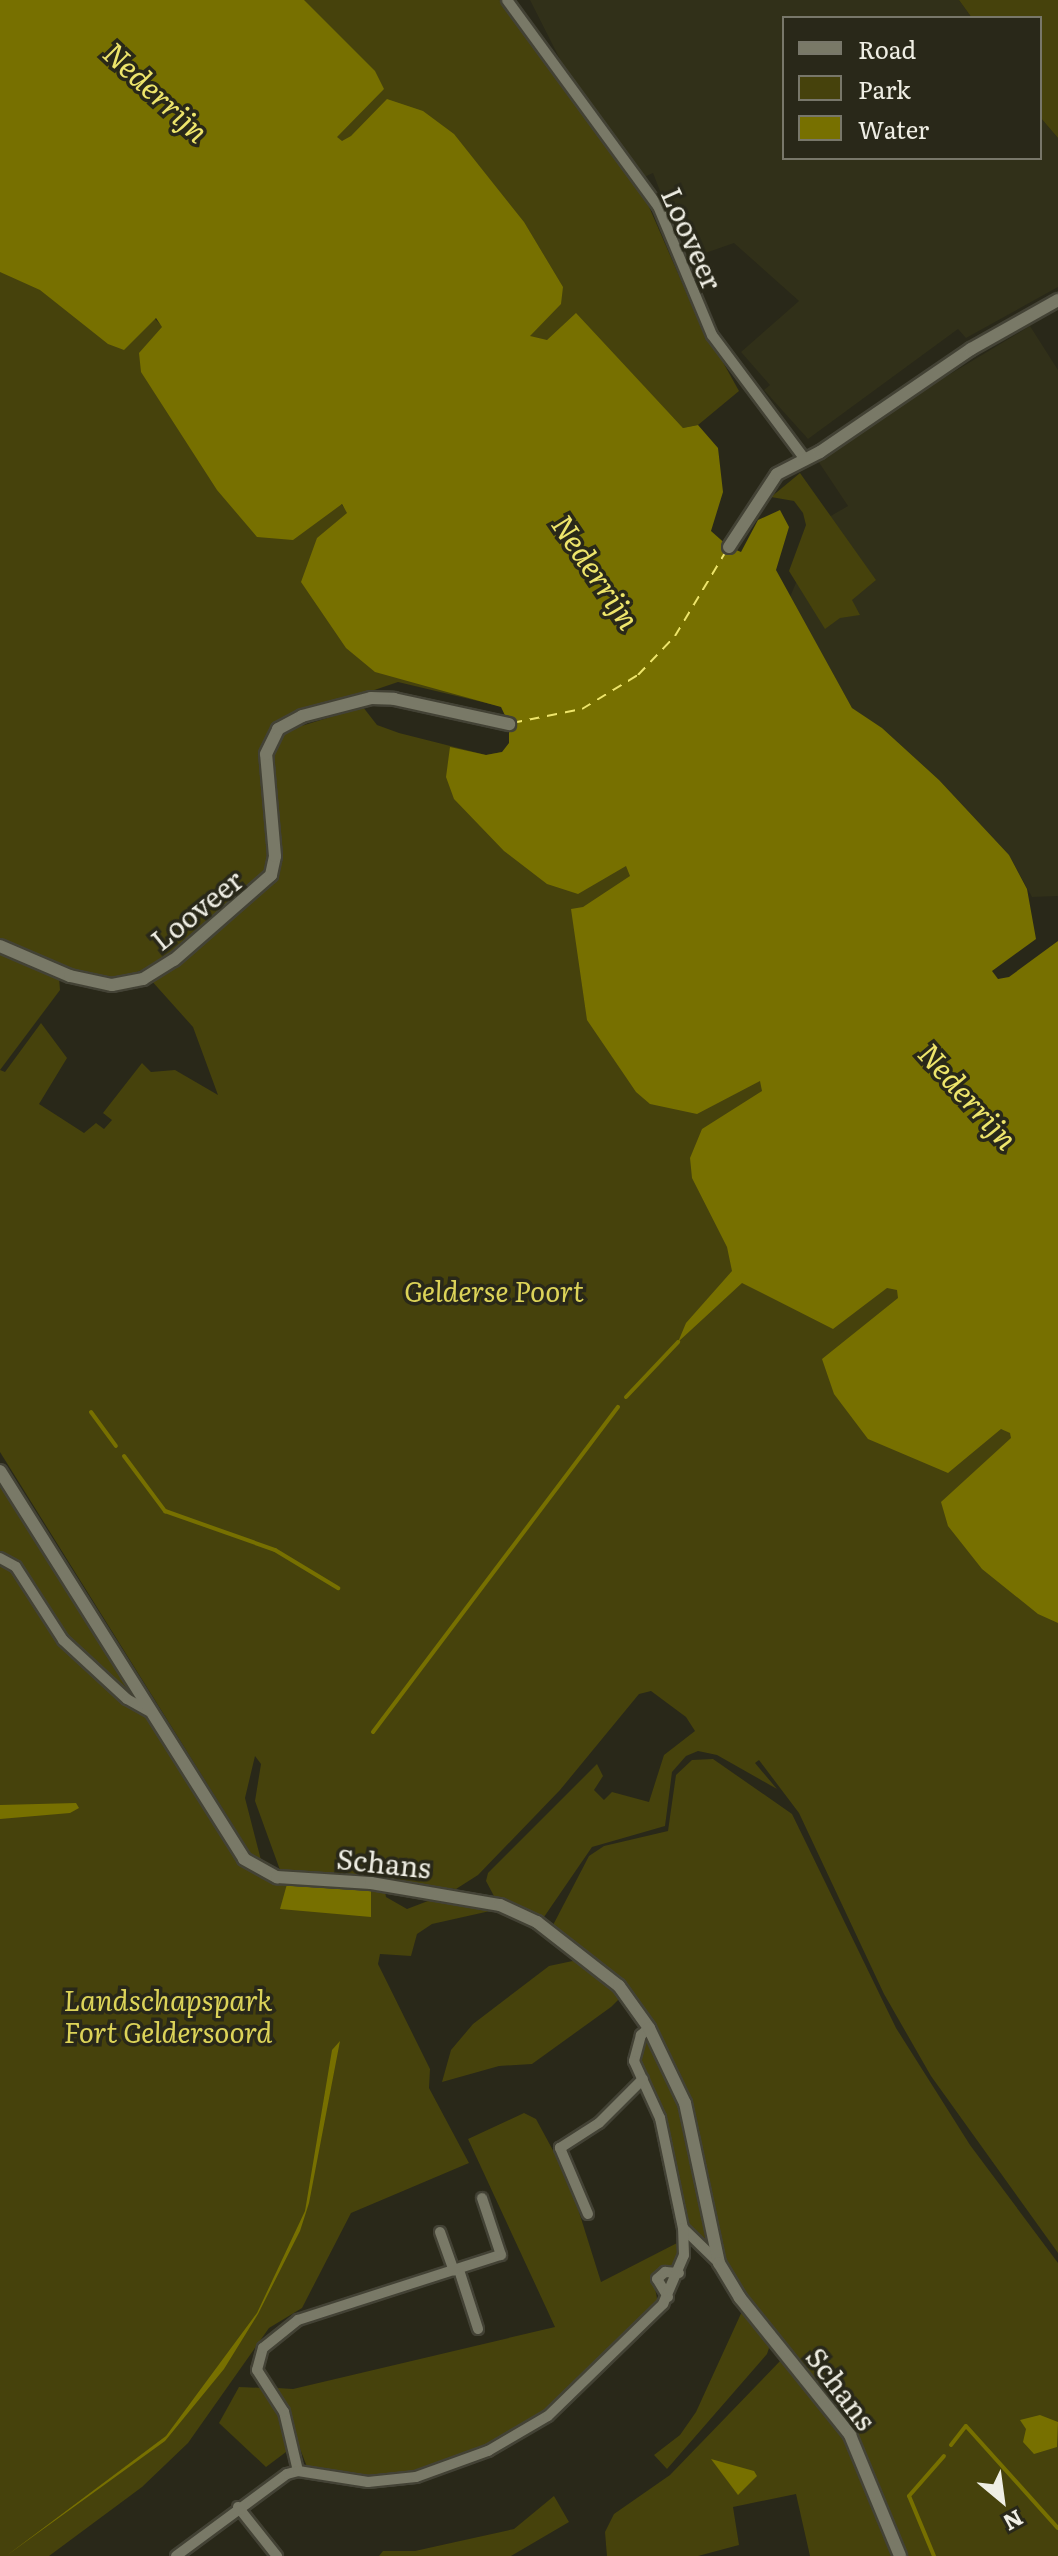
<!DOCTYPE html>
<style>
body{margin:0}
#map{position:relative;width:1058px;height:2556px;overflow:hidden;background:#292819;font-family:Literata,serif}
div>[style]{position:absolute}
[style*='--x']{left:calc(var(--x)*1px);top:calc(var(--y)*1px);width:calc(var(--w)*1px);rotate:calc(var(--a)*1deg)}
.built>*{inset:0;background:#313019}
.green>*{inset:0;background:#46420c}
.water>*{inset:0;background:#777000}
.stream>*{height:4px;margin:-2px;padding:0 2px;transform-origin:2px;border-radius:2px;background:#777000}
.ferry>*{height:2px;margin-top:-1px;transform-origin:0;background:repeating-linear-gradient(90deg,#eee56b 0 10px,transparent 0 18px)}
.roads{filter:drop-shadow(2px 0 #434235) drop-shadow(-2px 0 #434235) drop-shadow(0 2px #434235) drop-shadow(0 -2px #434235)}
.minor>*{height:10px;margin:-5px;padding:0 5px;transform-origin:5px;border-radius:5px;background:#797967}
.tertiary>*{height:12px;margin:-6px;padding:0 6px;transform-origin:6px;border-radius:6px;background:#797967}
span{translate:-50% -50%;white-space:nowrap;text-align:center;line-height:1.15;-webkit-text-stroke:7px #292819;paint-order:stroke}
.street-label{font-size:28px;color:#efeee4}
.park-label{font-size:28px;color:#dcd358;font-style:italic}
.water-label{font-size:30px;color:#eee56b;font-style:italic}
.legend{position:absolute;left:782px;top:16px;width:260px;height:144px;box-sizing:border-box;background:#292819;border:2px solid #78776a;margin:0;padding:10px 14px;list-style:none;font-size:24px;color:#efeee4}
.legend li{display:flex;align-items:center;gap:16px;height:40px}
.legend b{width:40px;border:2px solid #78776a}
.north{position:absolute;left:962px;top:2460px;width:80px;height:80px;-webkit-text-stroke:6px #292819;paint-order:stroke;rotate:151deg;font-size:22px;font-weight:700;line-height:32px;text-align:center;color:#efeee4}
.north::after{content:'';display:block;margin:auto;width:28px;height:36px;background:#efeee4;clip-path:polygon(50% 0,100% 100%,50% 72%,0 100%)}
</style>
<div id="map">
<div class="built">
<div style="clip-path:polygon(530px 0,959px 0,972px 18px,784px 18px,784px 158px,1040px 158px,1040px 117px,1058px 138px,1058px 287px,966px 338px,958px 329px,808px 439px,764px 390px,770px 385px,741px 352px,799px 301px,734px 243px,694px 257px,674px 201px,665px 204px,653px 173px,642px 178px,574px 87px)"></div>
<div style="clip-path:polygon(1030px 326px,1058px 370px,1058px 896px,1032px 897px,1009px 855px,939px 780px,882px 728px,852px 708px,790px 597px,822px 521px,848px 506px,818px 461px,902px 403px)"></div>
</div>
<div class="green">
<div style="clip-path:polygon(174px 0,500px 0,643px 193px,694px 310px,739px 391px,698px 425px,683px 428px,631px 373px,592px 405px)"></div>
<div style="clip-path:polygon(959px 0,1058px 0,1058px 138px,1040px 117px,1040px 18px,972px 18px)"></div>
<div style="clip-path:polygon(0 177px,154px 318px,342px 505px,503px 707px,398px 682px,277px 723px,261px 758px,270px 850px,263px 880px,159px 964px,117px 979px,57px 967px,0 941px)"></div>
<div style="clip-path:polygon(800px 473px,876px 580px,852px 600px,860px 615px,840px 618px,825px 629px,789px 571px,806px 525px,803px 513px,794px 501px,771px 497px)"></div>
<div style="clip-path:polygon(363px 707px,377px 725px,399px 733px,486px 755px,502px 752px,627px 866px,896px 1288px,1058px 1493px,1058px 2253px,931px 2076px,884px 1994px,799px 1813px,759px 1760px,755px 1763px,777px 1789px,717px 1755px,698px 1751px,686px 1756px,672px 1772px,665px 1826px,592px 1847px,544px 1917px,495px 1898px,486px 1881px,488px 1873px,597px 1764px,603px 1776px,594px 1790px,604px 1800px,612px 1792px,649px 1802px,664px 1755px,695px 1731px,686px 1717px,651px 1691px,639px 1694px,560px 1790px,478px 1875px,456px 1889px,280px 1870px,255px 1801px,261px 1764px,255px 1756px,245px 1798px,262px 1864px,256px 1862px,0 1452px,0 951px,59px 977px,60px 990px,0 1070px,5px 1072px,41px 1023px,67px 1058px,39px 1104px,84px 1133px,96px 1123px,104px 1129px,112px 1120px,103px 1113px,142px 1063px,151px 1072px,175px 1070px,218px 1095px,193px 1027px,150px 979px,193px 951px,277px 878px,280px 849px,272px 775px,274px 751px,285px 731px)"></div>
<div style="clip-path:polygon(0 1476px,188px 1783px,245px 1865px,277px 1883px,385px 1891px,386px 1897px,407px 1909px,441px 1896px,499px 1909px,432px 1924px,417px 1934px,411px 1956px,380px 1954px,378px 1964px,430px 2069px,429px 2088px,469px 2163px,351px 2213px,302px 2308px,269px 2328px,188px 2443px,142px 2487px,49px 2556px,0 2556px)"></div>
<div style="clip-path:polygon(713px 1759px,792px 1814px,896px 2028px,970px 2145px,1058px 2263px,1058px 2556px,904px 2556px,854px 2433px,759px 2316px,725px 2265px,693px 2115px,669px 2053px,619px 1979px,552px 1927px,589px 1856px,604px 1846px,668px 1831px,676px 1775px,692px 1760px)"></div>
<div style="clip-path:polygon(582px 1959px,598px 1969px,620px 1998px,611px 2007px,532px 2064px,499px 2066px,442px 2082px,451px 2050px,473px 2024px,549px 1966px)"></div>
<div style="clip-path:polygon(645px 2038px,682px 2110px,709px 2243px,686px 2221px,669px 2132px,641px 2059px)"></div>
<div style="clip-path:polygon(524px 2113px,536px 2119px,569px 2180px,601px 2282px,681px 2241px,679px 2266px,663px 2267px,653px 2278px,658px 2303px,563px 2401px,472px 2454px,432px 2470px,373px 2478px,307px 2467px,277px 2388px,293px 2389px,555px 2327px,468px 2139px)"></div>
<div style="clip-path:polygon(744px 2307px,772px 2339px,767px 2354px,667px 2469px,654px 2455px,680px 2435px,696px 2412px)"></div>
<div style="clip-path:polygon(782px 2359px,854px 2445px,893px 2556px,810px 2556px,796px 2494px,733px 2507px,739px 2545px,698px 2556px,607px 2556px,605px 2532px,614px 2514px,670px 2475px)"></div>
<div style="clip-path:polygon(239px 2387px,264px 2388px,281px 2416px,290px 2449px,266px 2467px,219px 2423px)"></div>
<div style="clip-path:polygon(554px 2496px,569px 2522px,511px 2556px,379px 2556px,383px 2551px,415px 2551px,514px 2529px)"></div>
</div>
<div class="water">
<div style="clip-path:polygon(0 0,304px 0,375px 71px,384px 89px,337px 137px,342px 141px,351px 136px,387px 99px,423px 111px,454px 134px,524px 222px,563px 287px,561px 304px,530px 336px,547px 340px,576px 313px,683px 428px,698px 425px,718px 448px,723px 492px,711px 531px,729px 547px,741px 552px,758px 520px,780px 510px,789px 527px,776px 570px,852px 708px,882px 728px,939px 780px,1009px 855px,1027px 889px,1036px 939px,992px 971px,998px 979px,1009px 977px,1058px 941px,1058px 1623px,1038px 1614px,982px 1569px,948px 1526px,941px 1502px,1011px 1438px,1010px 1433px,1001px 1429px,948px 1473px,868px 1439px,834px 1394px,822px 1359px,898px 1298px,897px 1290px,887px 1288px,833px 1329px,742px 1283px,678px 1342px,686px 1323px,732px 1271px,727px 1247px,692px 1178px,690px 1158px,702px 1129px,762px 1091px,760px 1081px,697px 1114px,650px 1104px,636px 1092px,587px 1020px,571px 909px,583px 907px,630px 876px,626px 866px,578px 894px,547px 884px,504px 851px,454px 799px,446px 777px,450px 747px,486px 755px,502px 752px,509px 743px,509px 724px,501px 707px,375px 672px,346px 648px,301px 582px,317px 538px,347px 513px,342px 504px,293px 540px,257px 537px,217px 490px,141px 372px,139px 353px,162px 327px,156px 318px,124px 350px,108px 344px,40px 290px,0 272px)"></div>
<div style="clip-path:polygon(76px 1803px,79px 1808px,70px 1813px,0 1819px,0 1805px)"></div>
<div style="clip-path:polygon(287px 1884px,371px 1890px,371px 1917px,280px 1909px)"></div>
<div style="clip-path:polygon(340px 2041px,309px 2203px,300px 2231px,258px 2314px,224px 2369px,165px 2441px,6px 2556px,166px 2436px,257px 2313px,305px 2211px,332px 2050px)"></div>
<div style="clip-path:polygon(1040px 2415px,1058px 2422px,1057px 2447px,1034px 2454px,1023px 2442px,1026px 2429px,1020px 2420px)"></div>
<div style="clip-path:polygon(711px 2459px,754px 2471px,757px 2476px,738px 2495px)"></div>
</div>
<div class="stream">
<div style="--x:626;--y:1397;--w:76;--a:-46.6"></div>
<div style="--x:91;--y:1412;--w:42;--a:53.7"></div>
<div style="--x:124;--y:1456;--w:69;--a:53.3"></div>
<div style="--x:165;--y:1511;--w:117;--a:19.5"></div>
<div style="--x:275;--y:1550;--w:74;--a:31.1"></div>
<div style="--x:373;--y:1732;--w:407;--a:-53"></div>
<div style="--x:951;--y:2445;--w:24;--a:-52"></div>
<div style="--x:966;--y:2426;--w:137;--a:48"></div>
<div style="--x:934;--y:2556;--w:65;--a:-112.6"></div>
<div style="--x:909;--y:2496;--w:53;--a:-48.8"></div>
</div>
<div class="ferry">
<div style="--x:512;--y:723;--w:71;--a:-11.3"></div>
<div style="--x:582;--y:709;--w:66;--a:-31.3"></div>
<div style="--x:638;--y:675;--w:54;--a:-46.5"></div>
<div style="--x:675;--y:636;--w:99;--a:-59"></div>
</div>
<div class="roads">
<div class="minor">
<div style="--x:507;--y:0;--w:255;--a:53.8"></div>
<div style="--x:658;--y:206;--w:140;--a:67.3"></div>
<div style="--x:712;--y:335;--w:154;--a:53.2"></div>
<div style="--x:0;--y:1558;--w:18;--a:29"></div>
<div style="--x:16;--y:1567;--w:87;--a:57.2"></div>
<div style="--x:63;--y:1640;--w:87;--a:42.7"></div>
<div style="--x:127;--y:1699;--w:25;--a:29"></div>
<div style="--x:649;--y:2028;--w:11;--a:139"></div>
<div style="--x:641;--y:2035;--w:27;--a:105"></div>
<div style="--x:634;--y:2061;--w:63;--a:65.5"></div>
<div style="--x:660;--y:2118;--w:112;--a:78.2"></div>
<div style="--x:683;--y:2228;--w:49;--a:44.2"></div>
<div style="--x:588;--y:2214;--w:72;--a:-113"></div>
<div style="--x:560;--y:2148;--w:46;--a:-32.7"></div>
<div style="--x:599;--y:2123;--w:62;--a:-45"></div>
<div style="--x:440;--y:2232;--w:41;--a:70.3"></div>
<div style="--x:459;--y:2270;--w:62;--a:72.1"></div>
<div style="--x:668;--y:2297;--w:21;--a:-121"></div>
<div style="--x:657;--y:2279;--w:11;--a:-41"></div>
<div style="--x:665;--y:2272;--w:14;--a:4"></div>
<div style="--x:298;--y:2471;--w:61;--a:-103.3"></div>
<div style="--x:284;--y:2412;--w:50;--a:-122.7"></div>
<div style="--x:257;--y:2370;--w:23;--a:-75"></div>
<div style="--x:263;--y:2348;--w:45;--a:-38.7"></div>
<div style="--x:298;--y:2320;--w:213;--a:-17.8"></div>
<div style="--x:501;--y:2255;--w:60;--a:-108.4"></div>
<div style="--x:238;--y:2507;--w:63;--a:51.5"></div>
<div style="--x:176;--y:2556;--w:138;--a:-36.5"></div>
<div style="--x:287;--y:2474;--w:11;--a:-15"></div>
<div style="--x:298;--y:2471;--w:71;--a:8.9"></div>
<div style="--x:368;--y:2482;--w:48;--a:-5.9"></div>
<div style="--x:416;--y:2477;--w:77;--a:-19.9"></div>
<div style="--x:488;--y:2451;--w:69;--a:-30.3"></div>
<div style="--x:548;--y:2416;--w:161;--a:-44.2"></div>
<div style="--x:663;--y:2304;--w:53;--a:-66.8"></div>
<div style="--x:684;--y:2255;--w:27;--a:-92"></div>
</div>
<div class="tertiary">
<div style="--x:729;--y:547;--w:87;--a:-56.7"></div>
<div style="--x:777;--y:474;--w:48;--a:-27.1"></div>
<div style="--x:820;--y:452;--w:183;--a:-34.3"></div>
<div style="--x:971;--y:349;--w:100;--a:-29.4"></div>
<div style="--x:0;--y:946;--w:76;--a:23.2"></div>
<div style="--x:70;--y:976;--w:43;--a:12.1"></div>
<div style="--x:112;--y:985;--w:32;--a:-11"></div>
<div style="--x:143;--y:979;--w:36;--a:-32"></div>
<div style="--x:174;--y:960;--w:129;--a:-41.2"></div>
<div style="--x:271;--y:875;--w:19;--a:-78"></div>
<div style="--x:275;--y:856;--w:102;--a:-95"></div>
<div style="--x:266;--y:754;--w:28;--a:-64"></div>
<div style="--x:278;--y:729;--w:27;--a:-28"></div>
<div style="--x:302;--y:716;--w:71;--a:-14.6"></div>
<div style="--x:371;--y:698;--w:23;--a:2"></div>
<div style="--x:394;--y:699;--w:118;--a:12.3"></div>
<div style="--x:0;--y:1471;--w:458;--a:57.8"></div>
<div style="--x:244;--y:1859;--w:38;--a:29"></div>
<div style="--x:277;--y:1877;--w:94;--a:3.7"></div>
<div style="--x:371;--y:1883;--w:131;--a:9.7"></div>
<div style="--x:500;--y:1905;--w:41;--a:24.7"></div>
<div style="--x:537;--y:1922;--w:104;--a:38"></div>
<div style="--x:619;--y:1986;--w:52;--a:54.5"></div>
<div style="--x:649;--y:2028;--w:83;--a:64.4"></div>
<div style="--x:685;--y:2103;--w:164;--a:78"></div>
<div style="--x:719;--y:2263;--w:41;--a:59"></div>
<div style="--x:740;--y:2298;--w:176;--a:51.2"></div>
<div style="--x:850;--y:2435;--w:131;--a:67.5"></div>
</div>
</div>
<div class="street-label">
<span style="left:693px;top:238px;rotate:66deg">Looveer</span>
<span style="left:196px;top:909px;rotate:-39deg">Looveer</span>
<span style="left:384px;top:1862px;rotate:6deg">Schans</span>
<span style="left:842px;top:2388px;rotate:53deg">Schans</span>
</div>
<div class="park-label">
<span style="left:494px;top:1290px">Gelderse Poort</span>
<span style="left:168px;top:2015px">Landschapspark<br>Fort Geldersoord</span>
</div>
<div class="water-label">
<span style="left:157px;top:91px;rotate:43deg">Nederrijn</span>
<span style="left:597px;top:571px;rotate:56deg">Nederrijn</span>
<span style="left:969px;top:1095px;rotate:48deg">Nederrijn</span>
</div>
<ul class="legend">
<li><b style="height:10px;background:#797967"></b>Road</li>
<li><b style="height:22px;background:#46420c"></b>Park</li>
<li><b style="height:22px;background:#777000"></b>Water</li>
</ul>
<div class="north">N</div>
</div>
